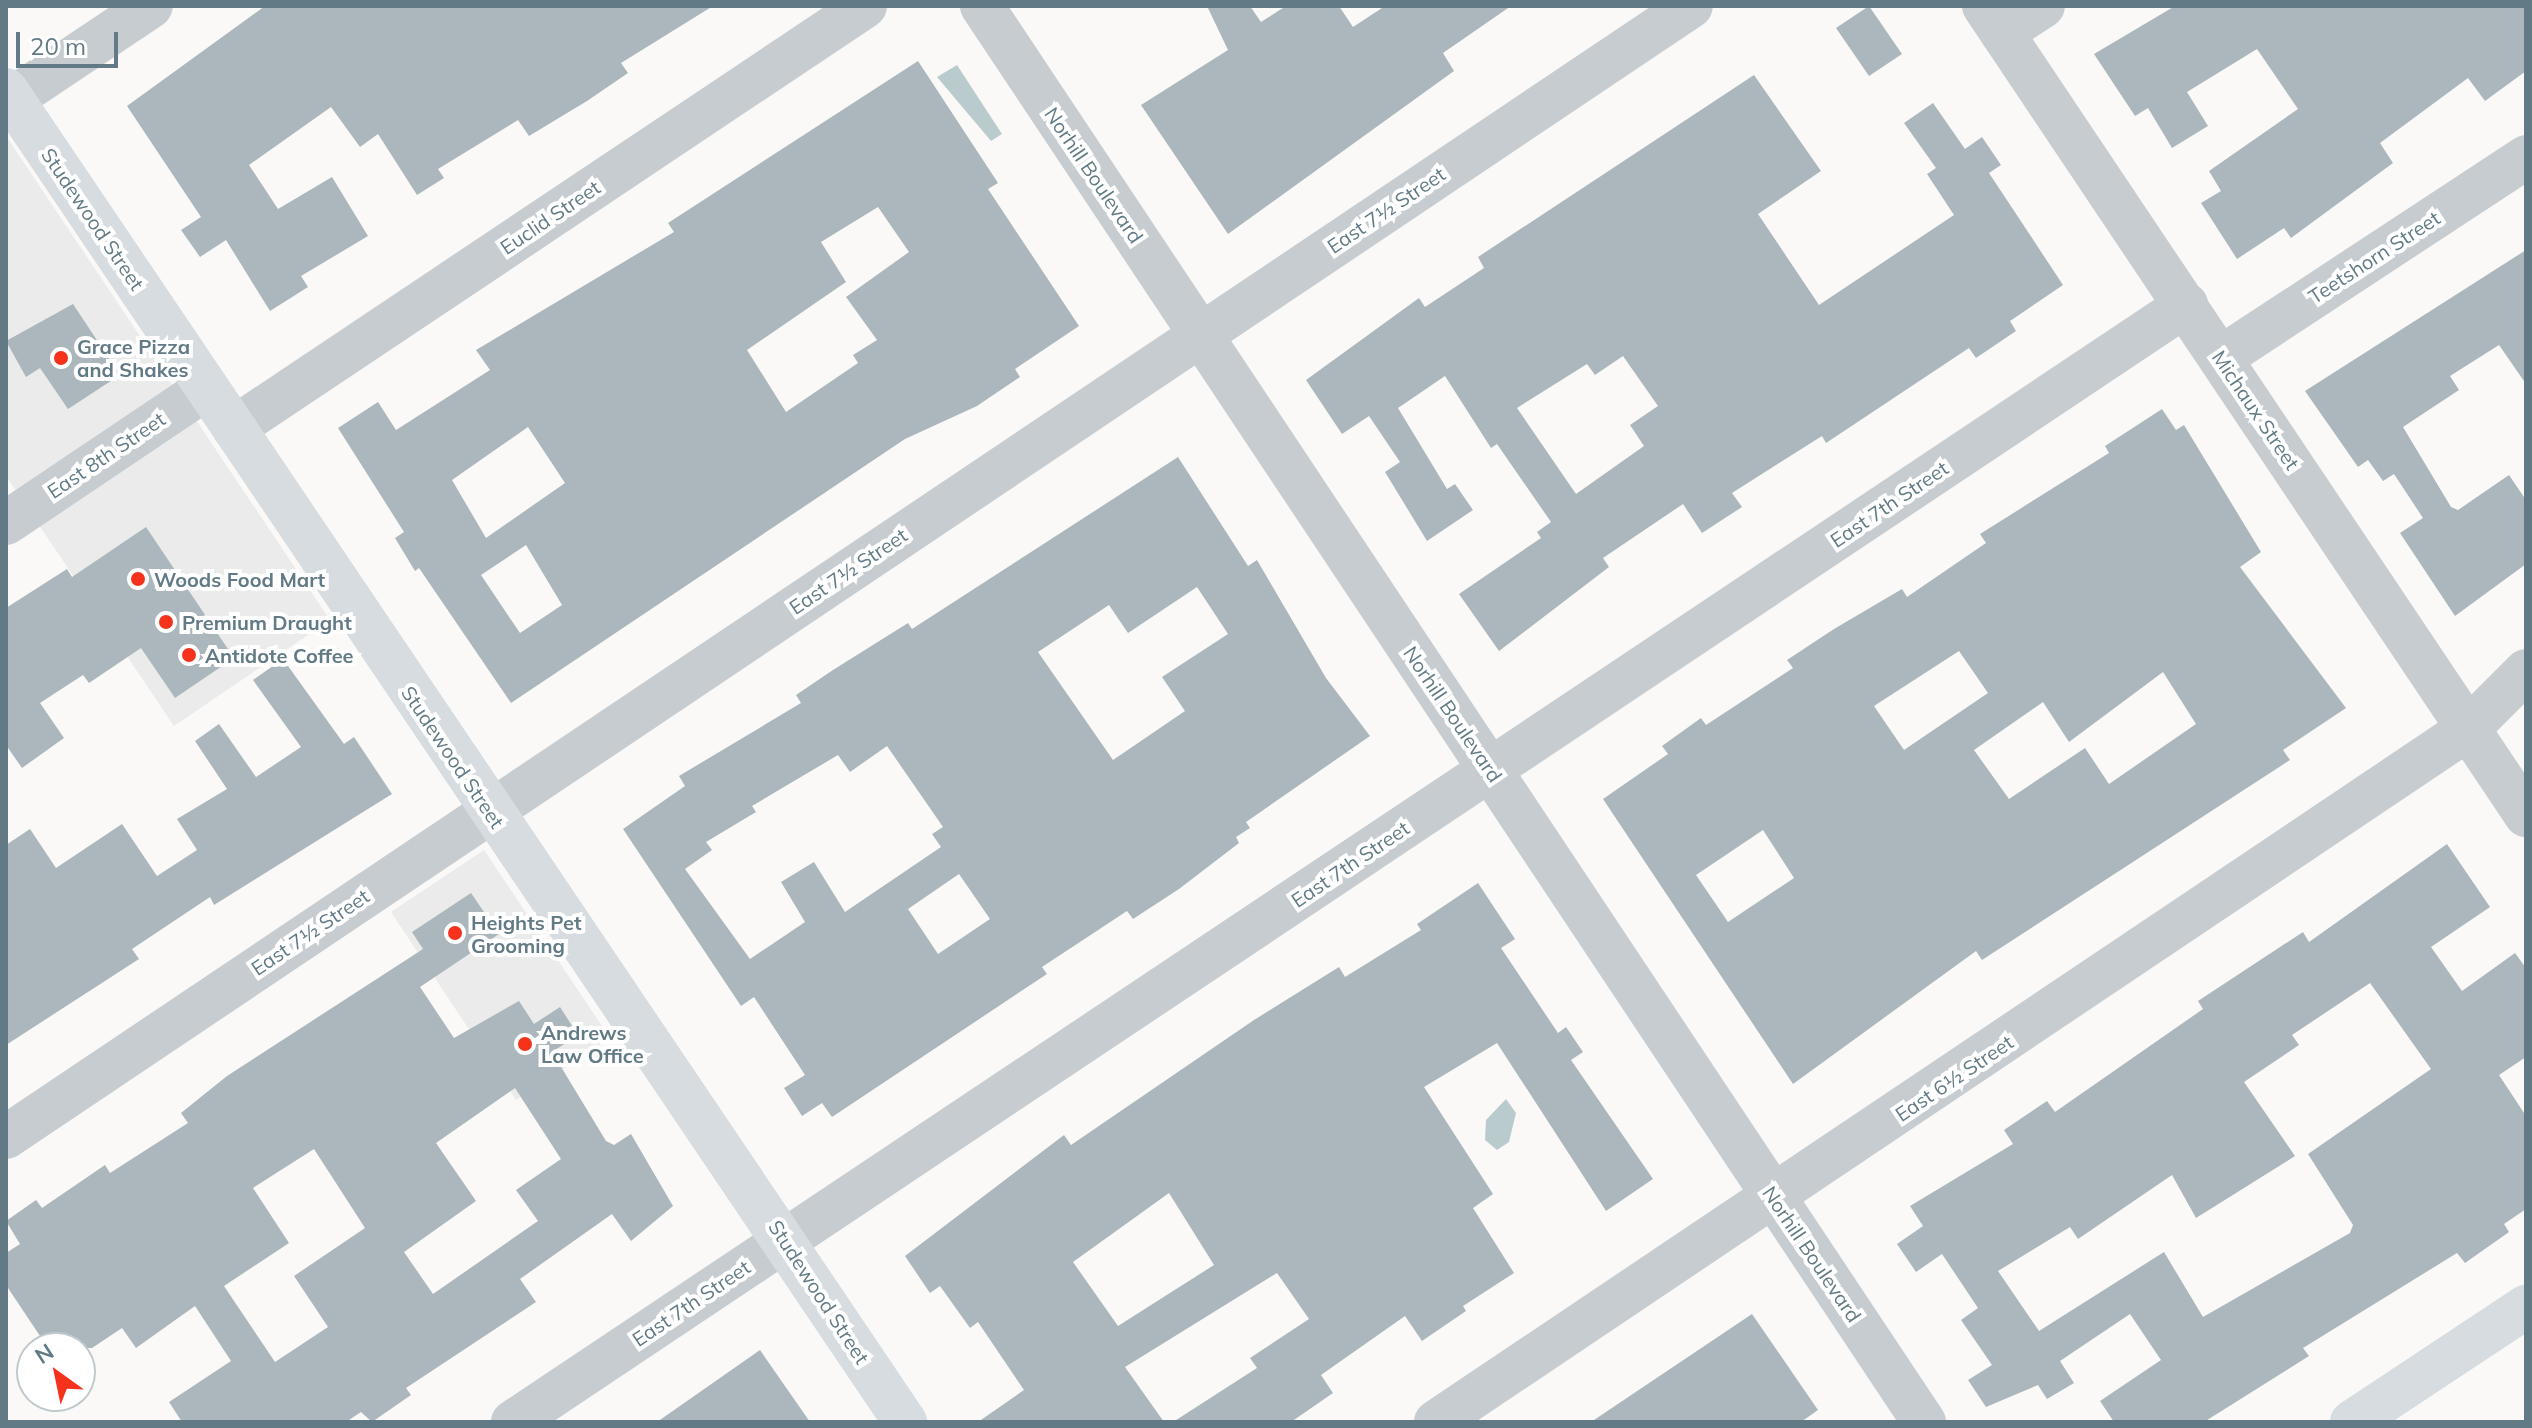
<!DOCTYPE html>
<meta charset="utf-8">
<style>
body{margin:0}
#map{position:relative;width:2532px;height:1428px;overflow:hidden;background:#faf9f7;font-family:Mulish,sans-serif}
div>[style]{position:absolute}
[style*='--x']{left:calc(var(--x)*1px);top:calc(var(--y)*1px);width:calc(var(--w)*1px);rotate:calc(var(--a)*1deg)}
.built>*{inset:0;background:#eaebea}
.water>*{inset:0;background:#bacbcd}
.building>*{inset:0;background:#abb7bc}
.minor>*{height:44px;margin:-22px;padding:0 22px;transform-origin:22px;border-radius:22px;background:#c6cccf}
.major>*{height:44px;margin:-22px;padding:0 22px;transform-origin:22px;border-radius:22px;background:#d6dcdf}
.dots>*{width:22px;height:22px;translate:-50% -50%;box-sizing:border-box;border:4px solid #fff;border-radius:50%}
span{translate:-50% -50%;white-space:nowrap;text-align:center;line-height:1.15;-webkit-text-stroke:8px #fff;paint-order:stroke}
.street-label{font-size:20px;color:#617a85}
.poi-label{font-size:20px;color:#617a85;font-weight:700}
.left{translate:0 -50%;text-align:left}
.frame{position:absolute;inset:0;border:8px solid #617a85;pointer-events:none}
.north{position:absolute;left:16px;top:1332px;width:80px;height:80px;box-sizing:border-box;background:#fff;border:2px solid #c0cace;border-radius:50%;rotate:327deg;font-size:22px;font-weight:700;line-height:32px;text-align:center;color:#617a85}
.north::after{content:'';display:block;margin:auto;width:28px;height:36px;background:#f5321c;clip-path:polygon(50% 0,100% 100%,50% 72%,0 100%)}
.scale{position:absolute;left:16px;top:32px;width:102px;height:36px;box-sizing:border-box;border:4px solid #617a85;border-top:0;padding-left:10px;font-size:24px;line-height:28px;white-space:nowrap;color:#617a85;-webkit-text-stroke:6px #fff;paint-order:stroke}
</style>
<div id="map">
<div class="built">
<div style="clip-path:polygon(6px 136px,330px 620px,174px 726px,6px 476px)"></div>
<div style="clip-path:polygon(484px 850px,610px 1038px,516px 1100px,391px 912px)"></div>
</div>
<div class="water">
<div style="clip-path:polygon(957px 65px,1002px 134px,991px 141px,937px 77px)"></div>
<div style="clip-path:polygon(1506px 1099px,1516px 1113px,1509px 1142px,1497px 1150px,1485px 1140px,1486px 1120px)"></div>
</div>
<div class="building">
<div style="clip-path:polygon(265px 6px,713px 6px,621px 63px,628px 73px,587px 101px,529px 136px,518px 120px,438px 169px,444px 178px,417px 195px,378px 134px,360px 147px,331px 107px,249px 165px,278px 209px,332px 177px,368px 236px,301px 276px,308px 287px,270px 311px,226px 240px,200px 257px,181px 230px,201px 217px,127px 106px)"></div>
<div style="clip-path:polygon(1207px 6px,1250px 6px,1261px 22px,1286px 6px,1339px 6px,1353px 27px,1385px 6px,1511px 6px,1443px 53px,1454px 71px,1228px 234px,1141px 105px,1228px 50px)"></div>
<div style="clip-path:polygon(1869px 6px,1902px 54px,1869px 76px,1836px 28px)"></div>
<div style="clip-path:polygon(2175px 6px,2526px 6px,2526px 71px,2485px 101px,2468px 78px,2380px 143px,2393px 163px,2291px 238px,2284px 228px,2237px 259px,2201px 203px,2221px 191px,2209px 171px,2298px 109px,2257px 49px,2187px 92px,2208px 126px,2172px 148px,2148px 108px,2135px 116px,2094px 54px)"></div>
<div style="clip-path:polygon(evenodd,918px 61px,998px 183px,988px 189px,1079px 326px,1015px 369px,1020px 377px,977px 406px,905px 439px,511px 703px,419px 568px,415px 571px,395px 538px,404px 532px,338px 428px,378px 402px,396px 430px,490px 370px,476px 350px,674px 232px,668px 223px,918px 61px,878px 207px,909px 252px,846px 297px,877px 340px,853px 355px,858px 363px,786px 412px,747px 350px,846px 282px,821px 242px,878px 207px,918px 61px,528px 427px,565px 483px,486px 538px,452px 480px,528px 427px,918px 61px,526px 545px,562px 605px,520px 633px,481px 575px,526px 545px)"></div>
<div style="clip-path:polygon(evenodd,1754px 75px,1821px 171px,1758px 214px,1819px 305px,1954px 215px,1927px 174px,1936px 168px,1904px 123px,1933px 103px,1965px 149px,1982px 137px,2001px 165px,1989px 173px,2063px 285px,2010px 321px,2016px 331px,1976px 358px,1969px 348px,1826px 443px,1822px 436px,1732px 493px,1742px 507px,1702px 533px,1683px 504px,1603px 558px,1609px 567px,1499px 651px,1459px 594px,1541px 538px,1537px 532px,1551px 522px,1497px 444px,1491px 448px,1445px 376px,1398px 408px,1447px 489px,1455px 484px,1473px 510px,1427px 541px,1385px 472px,1400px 462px,1369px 416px,1342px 434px,1306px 380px,1419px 298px,1425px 307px,1484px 268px,1478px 257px,1754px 75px,1623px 356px,1658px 406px,1630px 425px,1644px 446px,1576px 494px,1517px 408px,1587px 364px,1595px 375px,1623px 356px)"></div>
<div style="clip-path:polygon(2526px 250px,2526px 384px,2499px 345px,2450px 376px,2459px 390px,2403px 427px,2451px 507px,2458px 510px,2509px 475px,2526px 500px,2526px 564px,2455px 616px,2400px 533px,2423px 518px,2394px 474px,2383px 481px,2368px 460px,2358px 467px,2305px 391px)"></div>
<div style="clip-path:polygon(73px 304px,120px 375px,68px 409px,40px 368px,26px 377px,6px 341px)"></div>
<div style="clip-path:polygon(evenodd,2162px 409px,2176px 430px,2184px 425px,2261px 552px,2240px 567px,2346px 708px,2283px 750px,2290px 760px,1982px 960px,1976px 951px,1793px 1084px,1603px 799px,1668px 754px,1662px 746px,1701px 718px,1706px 725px,1793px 668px,1787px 660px,1834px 629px,1902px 589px,1907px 597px,1986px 543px,1980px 534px,2109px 453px,2105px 446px,2162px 409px,1959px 651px,1988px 693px,1904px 750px,1874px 706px,1959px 651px,2162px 409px,2163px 672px,2196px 724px,2109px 784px,2085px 748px,2009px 799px,1974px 750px,2043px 702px,2069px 742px,2163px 672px,2162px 409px,1763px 830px,1794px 878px,1728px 922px,1696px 875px,1763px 830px)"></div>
<div style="clip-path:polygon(evenodd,1178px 457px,1248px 566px,1257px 560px,1326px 678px,1370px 736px,1246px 822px,1250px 828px,1236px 837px,1239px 843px,1179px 889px,1133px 919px,1127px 911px,1042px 967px,1047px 974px,832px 1117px,822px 1103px,802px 1116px,784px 1088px,805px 1075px,754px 997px,741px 1006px,623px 829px,685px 786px,679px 776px,801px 703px,796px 695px,833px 670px,908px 623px,912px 629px,1178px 457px,1197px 587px,1228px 634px,1162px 677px,1185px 711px,1113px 760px,1038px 652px,1109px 605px,1128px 633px,1197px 587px,1178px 457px,887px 746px,943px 827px,932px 834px,941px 847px,845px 912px,814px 862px,781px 882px,805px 922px,750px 959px,685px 869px,712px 850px,706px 842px,756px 812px,752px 806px,838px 755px,850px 772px,887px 746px,1178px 457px,959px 874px,990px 919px,938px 954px,908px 909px,959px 874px)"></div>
<div style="clip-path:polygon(146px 527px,234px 658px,175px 698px,141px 648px,89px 683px,83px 675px,40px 703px,64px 738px,22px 768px,6px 745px,6px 608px,67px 569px,72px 577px)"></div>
<div style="clip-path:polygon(283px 659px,344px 744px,354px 737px,392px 794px,214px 905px,210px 897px,132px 949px,139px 959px,6px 1045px,6px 845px,30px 829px,56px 868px,122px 824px,157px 876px,197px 850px,177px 819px,227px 789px,195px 741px,219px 724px,256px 777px,301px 747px,253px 680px)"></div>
<div style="clip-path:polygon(evenodd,2447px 844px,2490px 907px,2431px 947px,2462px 991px,2515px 953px,2526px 968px,2526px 1057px,2499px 1075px,2526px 1116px,2526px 1209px,2504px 1224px,2509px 1232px,2465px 1263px,2457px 1253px,2303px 1348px,2309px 1356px,2204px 1422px,2114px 1422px,2100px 1401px,2161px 1360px,2130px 1314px,2060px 1361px,2074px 1383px,2047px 1399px,2038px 1385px,1986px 1407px,1968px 1380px,1992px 1365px,1961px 1320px,1978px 1308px,1942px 1254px,1916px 1272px,1897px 1244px,1923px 1226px,1910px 1206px,2013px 1144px,2004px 1130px,2047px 1101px,2055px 1112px,2203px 1009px,2198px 1001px,2303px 932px,2309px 942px,2447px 844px,2370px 983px,2431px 1069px,2308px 1154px,2353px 1225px,2350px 1233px,2203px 1317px,2164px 1252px,2039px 1331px,1998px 1271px,2070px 1227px,2078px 1239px,2172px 1175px,2196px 1218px,2295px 1156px,2244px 1082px,2299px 1045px,2292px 1035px,2370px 983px)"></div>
<div style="clip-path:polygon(evenodd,1478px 883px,1515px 939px,1501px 948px,1558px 1033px,1566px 1027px,1583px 1052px,1571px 1060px,1653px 1179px,1606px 1211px,1497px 1043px,1424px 1087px,1493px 1194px,1473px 1208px,1514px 1273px,1463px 1306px,1466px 1311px,1422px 1341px,1405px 1316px,1321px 1375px,1333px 1393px,1291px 1422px,1173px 1422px,1257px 1368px,1250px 1358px,1309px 1319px,1277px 1273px,1125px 1367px,1164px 1422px,978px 1422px,1024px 1390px,978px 1322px,970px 1328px,940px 1286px,930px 1293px,905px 1256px,1064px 1135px,1071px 1145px,1254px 1020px,1339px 967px,1345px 977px,1421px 930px,1417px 924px,1478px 883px,1169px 1193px,1214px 1265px,1118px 1326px,1073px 1262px,1169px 1193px)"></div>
<div style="clip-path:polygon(evenodd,471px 893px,499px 934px,420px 987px,454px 1038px,519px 1001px,534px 1024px,560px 1007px,578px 1035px,552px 1052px,606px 1141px,614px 1145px,631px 1134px,673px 1206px,631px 1241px,612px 1214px,520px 1279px,536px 1302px,406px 1388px,411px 1395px,372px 1422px,361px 1412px,346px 1422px,182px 1422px,169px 1402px,231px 1361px,195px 1306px,136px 1348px,122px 1328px,92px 1348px,48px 1348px,6px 1285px,6px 1253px,20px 1244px,6px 1221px,36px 1200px,42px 1208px,105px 1165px,110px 1173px,188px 1123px,181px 1113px,227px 1076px,423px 949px,412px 932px,471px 893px,515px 1088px,561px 1159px,516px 1190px,538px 1221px,433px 1294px,404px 1252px,476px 1201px,436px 1143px,515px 1088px,471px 893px,314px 1149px,365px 1228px,294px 1276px,328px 1327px,275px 1362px,224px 1286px,289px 1243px,253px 1188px,314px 1149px)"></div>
<div style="clip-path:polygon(1752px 1314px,1818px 1410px,1801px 1422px,1591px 1422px)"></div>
<div style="clip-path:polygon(760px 1350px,810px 1422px,657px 1422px)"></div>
</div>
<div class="minor">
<div style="--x:982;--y:6;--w:1701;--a:56.37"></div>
<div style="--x:1984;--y:6;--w:974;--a:56.18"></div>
<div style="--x:2002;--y:33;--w:49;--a:-33.4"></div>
<div style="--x:12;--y:99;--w:167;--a:-33.8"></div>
<div style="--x:2222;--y:357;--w:364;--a:-33.3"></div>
<div style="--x:234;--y:428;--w:759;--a:-33.77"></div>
<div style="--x:6;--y:523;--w:242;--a:-33.9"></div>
<div style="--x:6;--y:1137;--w:2029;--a:-33.87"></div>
<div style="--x:513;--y:1422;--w:2012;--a:-33.73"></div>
<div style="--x:1436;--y:1422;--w:1243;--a:-33.88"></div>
<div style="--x:2468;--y:729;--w:82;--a:-45"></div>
</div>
<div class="major">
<div style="--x:6;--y:90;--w:1607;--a:55.98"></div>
<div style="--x:2352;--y:1422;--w:209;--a:-33.5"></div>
</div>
<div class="dots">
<div style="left:61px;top:358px;background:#f5321c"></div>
<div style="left:138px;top:579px;background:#f5321c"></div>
<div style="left:166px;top:622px;background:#f5321c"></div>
<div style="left:189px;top:655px;background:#f5321c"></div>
<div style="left:455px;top:933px;background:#f5321c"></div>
<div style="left:525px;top:1044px;background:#f5321c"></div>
</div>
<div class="street-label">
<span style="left:1094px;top:175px;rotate:56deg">Norhill Boulevard</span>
<span style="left:1386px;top:210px;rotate:-34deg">East 7½ Street</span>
<span style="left:550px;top:217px;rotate:-34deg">Euclid Street</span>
<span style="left:93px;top:219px;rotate:56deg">Studewood Street</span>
<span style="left:2374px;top:257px;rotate:-33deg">Teetshorn Street</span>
<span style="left:2256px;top:410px;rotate:56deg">Michaux Street</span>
<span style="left:106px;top:455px;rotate:-34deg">East 8th Street</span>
<span style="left:1889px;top:504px;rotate:-34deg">East 7th Street</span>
<span style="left:848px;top:571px;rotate:-34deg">East 7½ Street</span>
<span style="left:1453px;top:714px;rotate:56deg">Norhill Boulevard</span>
<span style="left:453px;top:757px;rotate:56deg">Studewood Street</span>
<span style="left:1350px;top:864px;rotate:-34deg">East 7th Street</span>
<span style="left:310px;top:932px;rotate:-34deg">East 7½ Street</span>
<span style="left:1954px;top:1078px;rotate:-34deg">East 6½ Street</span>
<span style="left:1812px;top:1254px;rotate:56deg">Norhill Boulevard</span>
<span style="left:819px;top:1292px;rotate:57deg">Studewood Street</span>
<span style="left:691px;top:1303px;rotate:-34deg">East 7th Street</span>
</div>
<div class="poi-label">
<span class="left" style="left:77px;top:358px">Grace Pizza<br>and Shakes</span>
<span class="left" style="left:154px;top:579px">Woods Food Mart</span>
<span class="left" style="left:182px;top:622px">Premium Draught</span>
<span class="left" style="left:205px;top:655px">Antidote Coffee</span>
<span class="left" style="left:471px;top:934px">Heights Pet<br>Grooming</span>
<span class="left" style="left:541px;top:1044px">Andrews<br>Law Office</span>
</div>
<div class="frame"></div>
<div class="north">N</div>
<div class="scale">20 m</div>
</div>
